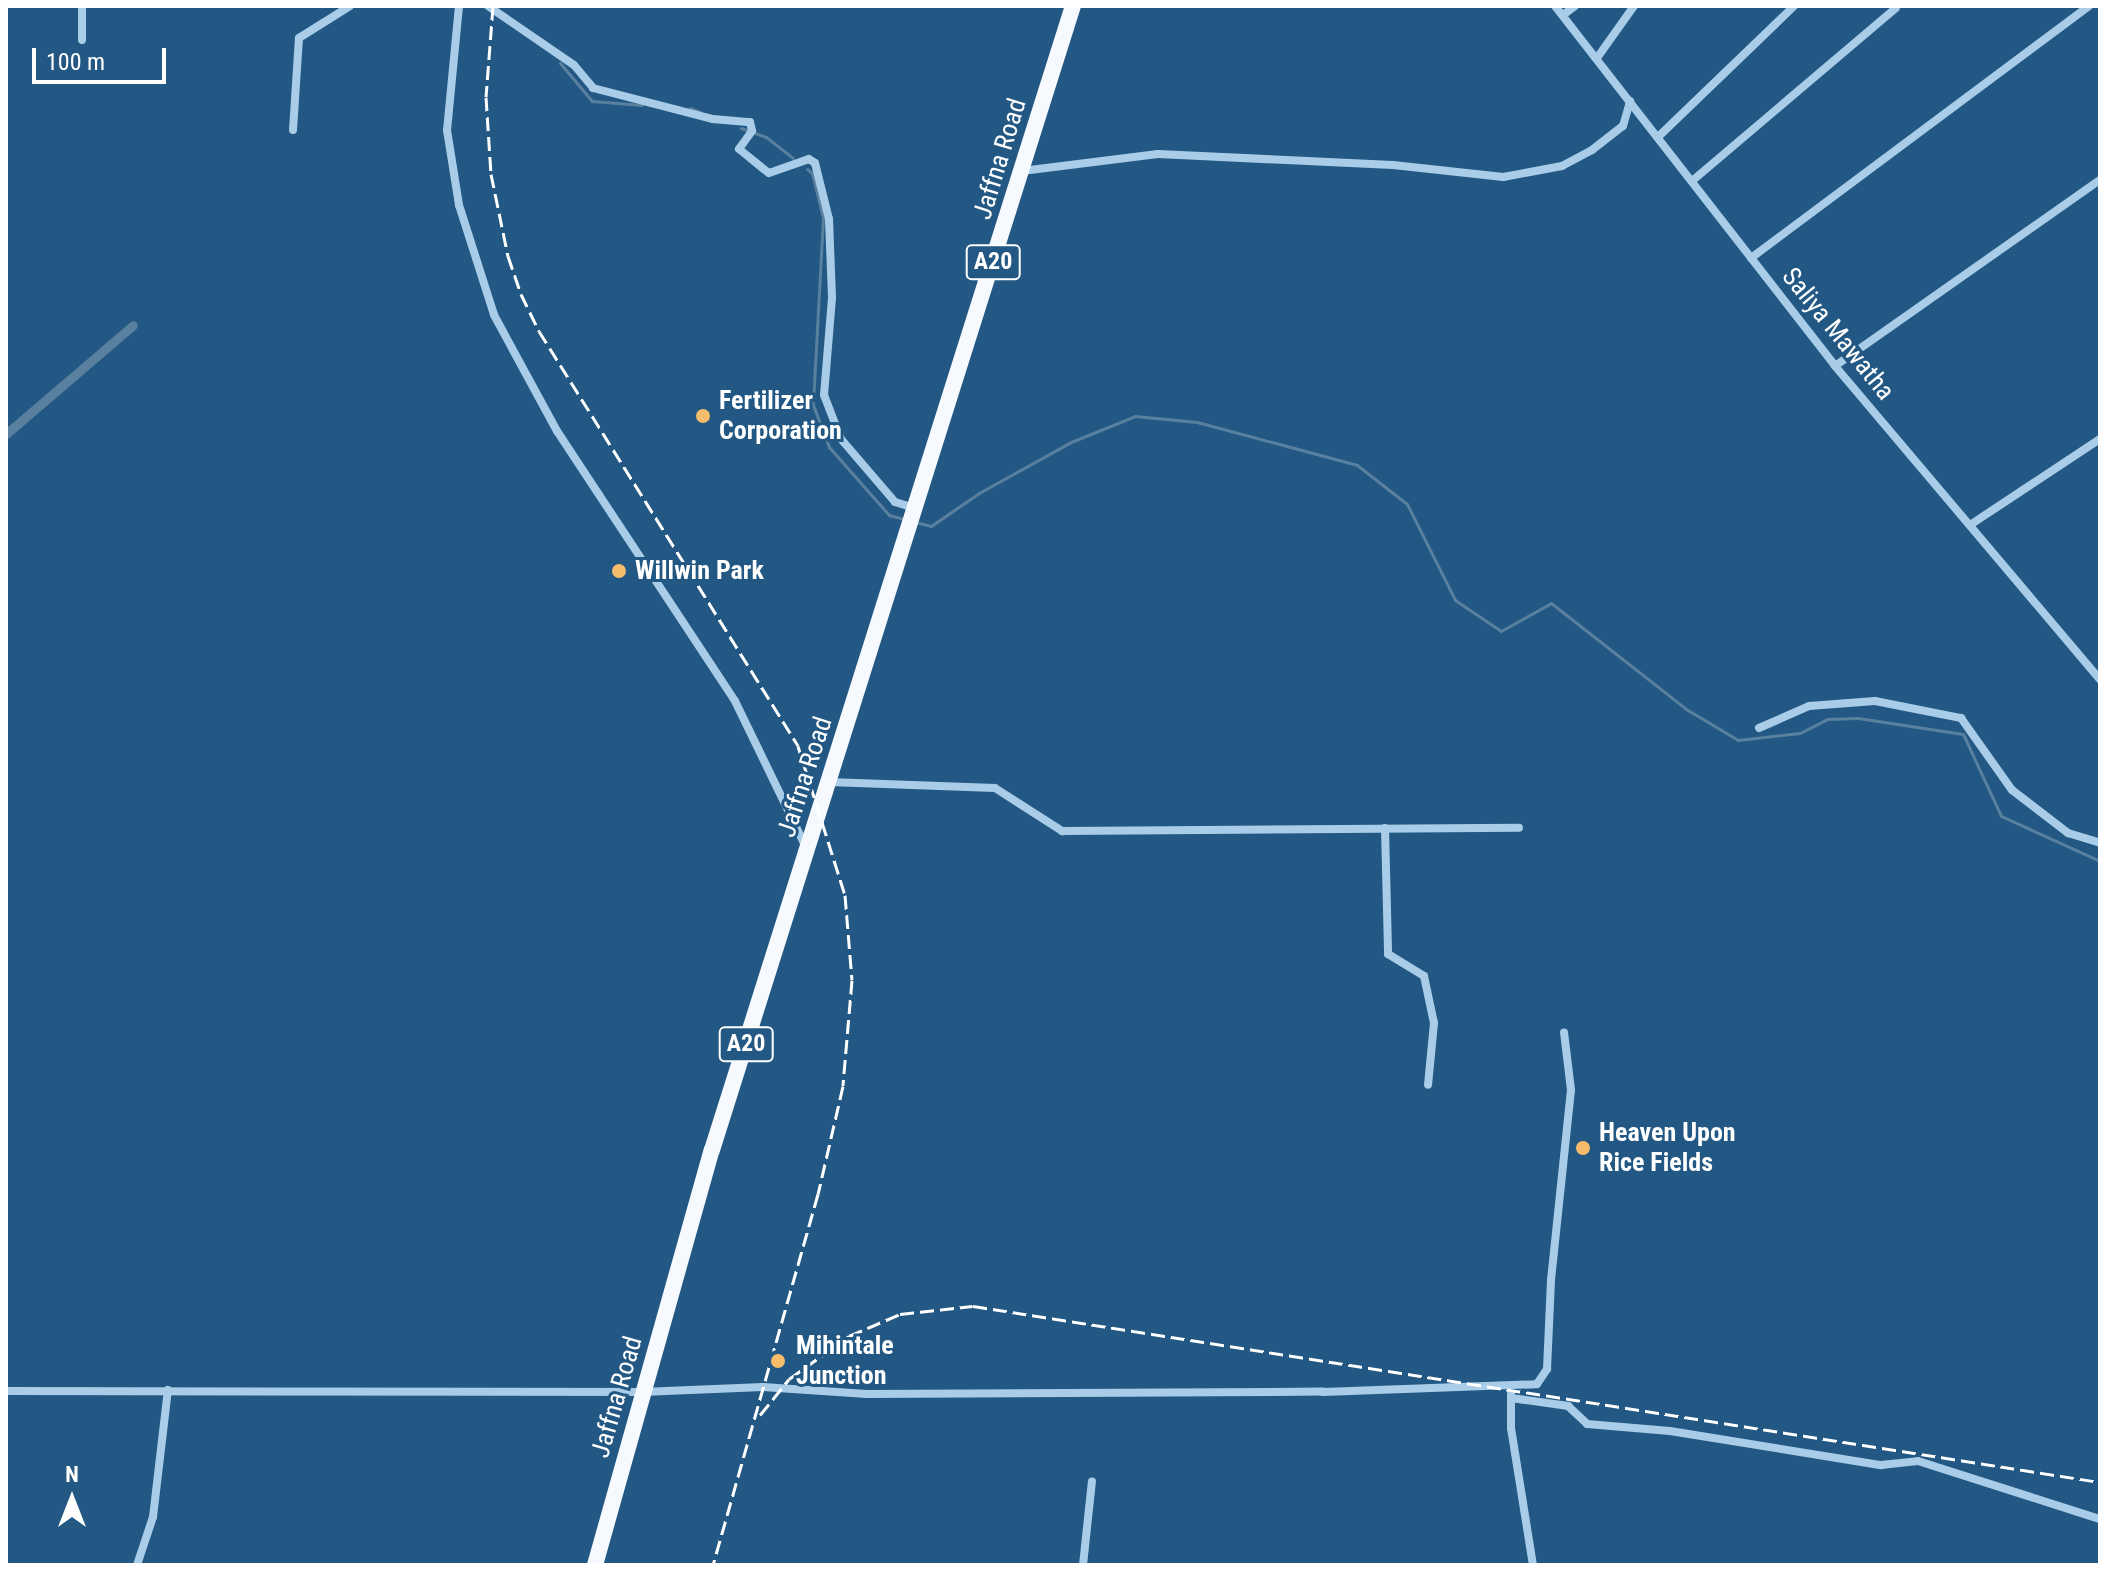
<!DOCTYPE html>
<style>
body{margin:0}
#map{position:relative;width:2106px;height:1571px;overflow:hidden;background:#225883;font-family:"Roboto Condensed",sans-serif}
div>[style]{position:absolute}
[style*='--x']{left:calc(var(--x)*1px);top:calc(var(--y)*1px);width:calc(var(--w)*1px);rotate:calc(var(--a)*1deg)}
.stream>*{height:3px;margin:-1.5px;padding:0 1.5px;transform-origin:1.5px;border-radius:1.5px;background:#5a809f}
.canal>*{height:9px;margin:-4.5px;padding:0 4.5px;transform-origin:4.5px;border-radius:4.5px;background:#5a809f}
.minor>*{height:8px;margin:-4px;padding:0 4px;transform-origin:4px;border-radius:4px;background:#a9cde8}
.trunk>*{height:16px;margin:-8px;padding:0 8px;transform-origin:8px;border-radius:8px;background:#f6fafe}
.rail>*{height:3px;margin-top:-1.5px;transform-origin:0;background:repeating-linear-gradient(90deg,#fff 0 14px,transparent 0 20px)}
.dots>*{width:22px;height:22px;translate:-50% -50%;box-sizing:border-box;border:4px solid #225883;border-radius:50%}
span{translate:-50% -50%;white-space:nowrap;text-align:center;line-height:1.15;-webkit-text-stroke:6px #225883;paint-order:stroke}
.shield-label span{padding:2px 6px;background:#225883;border:2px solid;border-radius:6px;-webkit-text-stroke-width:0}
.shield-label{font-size:24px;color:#fff;font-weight:700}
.street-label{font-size:26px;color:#fff}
.poi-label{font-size:26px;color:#fff;font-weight:700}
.left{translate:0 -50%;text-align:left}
.frame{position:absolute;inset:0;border:8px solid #fff;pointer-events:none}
.north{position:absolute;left:32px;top:1459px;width:80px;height:80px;-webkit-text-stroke:6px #225883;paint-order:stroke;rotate:0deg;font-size:22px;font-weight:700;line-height:32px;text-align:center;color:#fff}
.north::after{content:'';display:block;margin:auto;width:28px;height:36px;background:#fff;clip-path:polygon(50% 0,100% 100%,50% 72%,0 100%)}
.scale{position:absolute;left:32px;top:48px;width:134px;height:36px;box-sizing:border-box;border:4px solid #fff;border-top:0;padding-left:10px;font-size:24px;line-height:28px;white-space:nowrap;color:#fff;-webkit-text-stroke:6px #225883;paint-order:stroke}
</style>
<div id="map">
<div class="stream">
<div style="--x:560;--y:63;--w:50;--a:49.9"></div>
<div style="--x:592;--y:101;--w:50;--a:4.6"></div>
<div style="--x:690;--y:108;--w:11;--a:22"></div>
<div style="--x:741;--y:128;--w:27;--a:20"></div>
<div style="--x:766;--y:137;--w:34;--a:38"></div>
<div style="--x:807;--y:169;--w:6;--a:39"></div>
<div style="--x:812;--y:173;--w:46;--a:76.3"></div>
<div style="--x:823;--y:218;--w:187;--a:93.1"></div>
<div style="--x:813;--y:405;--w:45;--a:69.1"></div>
<div style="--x:829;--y:447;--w:91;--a:48.6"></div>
<div style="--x:889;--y:515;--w:16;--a:15"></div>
<div style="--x:915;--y:522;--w:16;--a:14"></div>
<div style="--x:931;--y:526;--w:58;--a:-34.5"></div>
<div style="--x:979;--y:493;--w:105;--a:-29"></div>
<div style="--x:1071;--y:442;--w:69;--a:-22.1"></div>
<div style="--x:1135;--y:416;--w:62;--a:5.5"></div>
<div style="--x:1197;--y:422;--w:166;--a:15"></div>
<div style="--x:1357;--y:465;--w:63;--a:38"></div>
<div style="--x:1407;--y:504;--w:107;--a:63.4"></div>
<div style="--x:1455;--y:600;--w:55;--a:34"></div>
<div style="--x:1501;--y:631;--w:57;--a:-29.2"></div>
<div style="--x:1551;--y:603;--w:172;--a:38.1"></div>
<div style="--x:1686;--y:709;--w:61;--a:30.8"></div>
<div style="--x:1738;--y:740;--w:62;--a:-6.4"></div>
<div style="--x:1800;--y:733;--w:30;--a:-27"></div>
<div style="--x:1827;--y:719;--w:31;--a:-2"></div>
<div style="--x:1858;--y:718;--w:106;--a:8.7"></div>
<div style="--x:1963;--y:734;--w:90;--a:65.1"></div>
<div style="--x:2001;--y:816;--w:109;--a:24.4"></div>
</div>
<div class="canal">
<div style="--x:6;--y:434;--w:167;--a:-40.6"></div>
</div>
<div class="minor">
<div style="--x:459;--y:6;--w:125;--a:95.5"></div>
<div style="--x:447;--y:130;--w:76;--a:80.9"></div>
<div style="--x:459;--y:205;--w:115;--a:72.3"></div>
<div style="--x:494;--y:315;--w:132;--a:61.5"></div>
<div style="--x:557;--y:431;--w:323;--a:56.6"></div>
<div style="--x:735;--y:701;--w:160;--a:64.1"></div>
<div style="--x:488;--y:6;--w:104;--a:34.5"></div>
<div style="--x:574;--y:65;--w:30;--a:50"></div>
<div style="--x:593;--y:88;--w:124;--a:14.5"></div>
<div style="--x:713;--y:119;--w:37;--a:5"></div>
<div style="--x:750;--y:122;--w:9;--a:77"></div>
<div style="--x:752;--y:131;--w:22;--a:126"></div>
<div style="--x:739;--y:149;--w:38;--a:39"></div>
<div style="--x:769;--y:173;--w:42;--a:-19.3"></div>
<div style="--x:809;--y:159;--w:7;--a:34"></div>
<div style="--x:815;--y:163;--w:58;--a:76"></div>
<div style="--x:829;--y:219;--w:79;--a:87.8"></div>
<div style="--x:832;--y:298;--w:97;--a:94.7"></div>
<div style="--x:824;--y:395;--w:47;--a:68.9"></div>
<div style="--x:841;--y:439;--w:83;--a:49.4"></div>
<div style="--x:895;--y:502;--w:21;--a:17"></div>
<div style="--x:1555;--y:6;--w:456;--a:52.1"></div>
<div style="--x:1835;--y:366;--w:411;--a:49.8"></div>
<div style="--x:1563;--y:15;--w:15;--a:-37"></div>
<div style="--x:82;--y:40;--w:34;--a:-90"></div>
<div style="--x:1597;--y:58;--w:64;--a:-54.6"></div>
<div style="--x:293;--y:130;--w:92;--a:-86.3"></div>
<div style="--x:299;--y:38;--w:60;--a:-32.1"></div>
<div style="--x:1658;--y:137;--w:189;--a:-43.9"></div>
<div style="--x:1022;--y:171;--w:137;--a:-7.1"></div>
<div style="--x:1158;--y:154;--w:235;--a:2.7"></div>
<div style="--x:1393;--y:165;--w:111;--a:6.2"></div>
<div style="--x:1503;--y:177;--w:60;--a:-10.6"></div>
<div style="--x:1562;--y:166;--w:34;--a:-28"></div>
<div style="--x:1592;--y:150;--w:39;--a:-38"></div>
<div style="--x:1623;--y:126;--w:26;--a:-74"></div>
<div style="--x:1692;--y:181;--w:267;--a:-40.3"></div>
<div style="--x:1751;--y:258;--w:422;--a:-36.7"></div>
<div style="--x:1835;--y:366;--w:324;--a:-35.1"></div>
<div style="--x:1970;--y:525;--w:156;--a:-33.5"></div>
<div style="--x:1759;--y:728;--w:55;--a:-23.7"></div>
<div style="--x:1809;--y:706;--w:66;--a:-4.3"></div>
<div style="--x:1875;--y:701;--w:88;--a:11.2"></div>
<div style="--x:1961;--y:718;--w:88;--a:54.7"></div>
<div style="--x:2012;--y:790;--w:71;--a:37.5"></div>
<div style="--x:2068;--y:833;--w:34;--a:17"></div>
<div style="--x:829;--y:782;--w:166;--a:2.1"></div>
<div style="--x:995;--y:788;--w:80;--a:32.7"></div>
<div style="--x:1062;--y:831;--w:457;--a:-0.4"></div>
<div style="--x:1385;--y:828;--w:126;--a:88.6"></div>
<div style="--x:1388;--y:954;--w:42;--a:31.4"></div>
<div style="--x:1424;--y:976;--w:48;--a:78"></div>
<div style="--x:1434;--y:1023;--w:62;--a:95.5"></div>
<div style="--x:6;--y:1391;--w:636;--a:0.09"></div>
<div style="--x:642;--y:1392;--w:121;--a:-2.4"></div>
<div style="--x:763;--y:1387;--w:104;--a:3.9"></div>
<div style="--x:867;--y:1394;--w:456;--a:-0.3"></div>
<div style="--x:1323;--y:1392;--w:214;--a:-2.1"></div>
<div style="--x:1537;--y:1384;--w:18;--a:-56"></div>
<div style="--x:1547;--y:1369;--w:89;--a:-87.4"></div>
<div style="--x:1551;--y:1280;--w:191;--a:-84"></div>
<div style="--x:1571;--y:1090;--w:58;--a:-96.9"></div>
<div style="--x:1511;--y:1394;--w:34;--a:90"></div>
<div style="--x:1511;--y:1428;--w:139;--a:80.9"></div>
<div style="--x:1511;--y:1398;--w:58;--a:8"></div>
<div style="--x:1568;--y:1406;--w:26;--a:43"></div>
<div style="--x:1587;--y:1424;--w:83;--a:4.8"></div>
<div style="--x:1670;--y:1431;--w:214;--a:9.2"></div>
<div style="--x:1881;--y:1465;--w:37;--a:-6"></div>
<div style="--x:1918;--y:1461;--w:191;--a:17.7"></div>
<div style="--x:137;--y:1565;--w:51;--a:-71.6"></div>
<div style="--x:153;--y:1517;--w:128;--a:-83.3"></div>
<div style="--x:1083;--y:1565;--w:84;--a:-83.9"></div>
</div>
<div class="trunk">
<div style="--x:595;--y:1565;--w:431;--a:-74.3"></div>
<div style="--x:712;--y:1150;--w:1200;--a:-72.49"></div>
</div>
<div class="rail">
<div style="--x:493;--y:6;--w:91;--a:94.4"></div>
<div style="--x:486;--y:97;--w:77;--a:86.3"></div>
<div style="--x:491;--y:174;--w:84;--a:78.3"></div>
<div style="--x:508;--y:256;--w:40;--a:71.1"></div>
<div style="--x:521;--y:294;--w:41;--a:64.1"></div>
<div style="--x:539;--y:331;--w:489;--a:58"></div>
<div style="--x:798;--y:746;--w:156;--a:72.5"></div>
<div style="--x:845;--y:895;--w:85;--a:85.3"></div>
<div style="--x:852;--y:980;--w:106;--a:94.9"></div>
<div style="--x:843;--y:1086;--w:111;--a:103"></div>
<div style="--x:818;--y:1194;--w:386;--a:105.8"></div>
<div style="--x:760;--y:1415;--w:46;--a:-51.1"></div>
<div style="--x:789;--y:1379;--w:74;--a:-35.6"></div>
<div style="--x:849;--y:1336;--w:56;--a:-23.3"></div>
<div style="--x:900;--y:1314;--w:73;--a:-6.3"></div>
<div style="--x:973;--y:1306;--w:1141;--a:8.88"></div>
</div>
<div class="dots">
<div style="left:703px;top:416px;background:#f5bd6b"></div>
<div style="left:619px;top:571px;background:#f5bd6b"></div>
<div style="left:1583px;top:1148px;background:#f5bd6b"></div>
<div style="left:778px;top:1361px;background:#f5bd6b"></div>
</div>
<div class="shield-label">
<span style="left:993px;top:262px">A20</span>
<span style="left:746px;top:1044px">A20</span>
</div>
<div class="street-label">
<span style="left:1000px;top:159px;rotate:-73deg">Jaffna Road</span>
<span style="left:1838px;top:334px;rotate:51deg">Saliya Mawatha</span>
<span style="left:805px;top:777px;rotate:-72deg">Jaffna Road</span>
<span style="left:617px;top:1397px;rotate:-74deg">Jaffna Road</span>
</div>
<div class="poi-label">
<span class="left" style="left:719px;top:416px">Fertilizer<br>Corporation</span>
<span class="left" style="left:635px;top:571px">Willwin Park</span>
<span class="left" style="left:1599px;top:1148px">Heaven Upon<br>Rice Fields</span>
<span class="left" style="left:796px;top:1361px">Mihintale<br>Junction</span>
</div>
<div class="frame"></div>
<div class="north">N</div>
<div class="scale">100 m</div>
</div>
